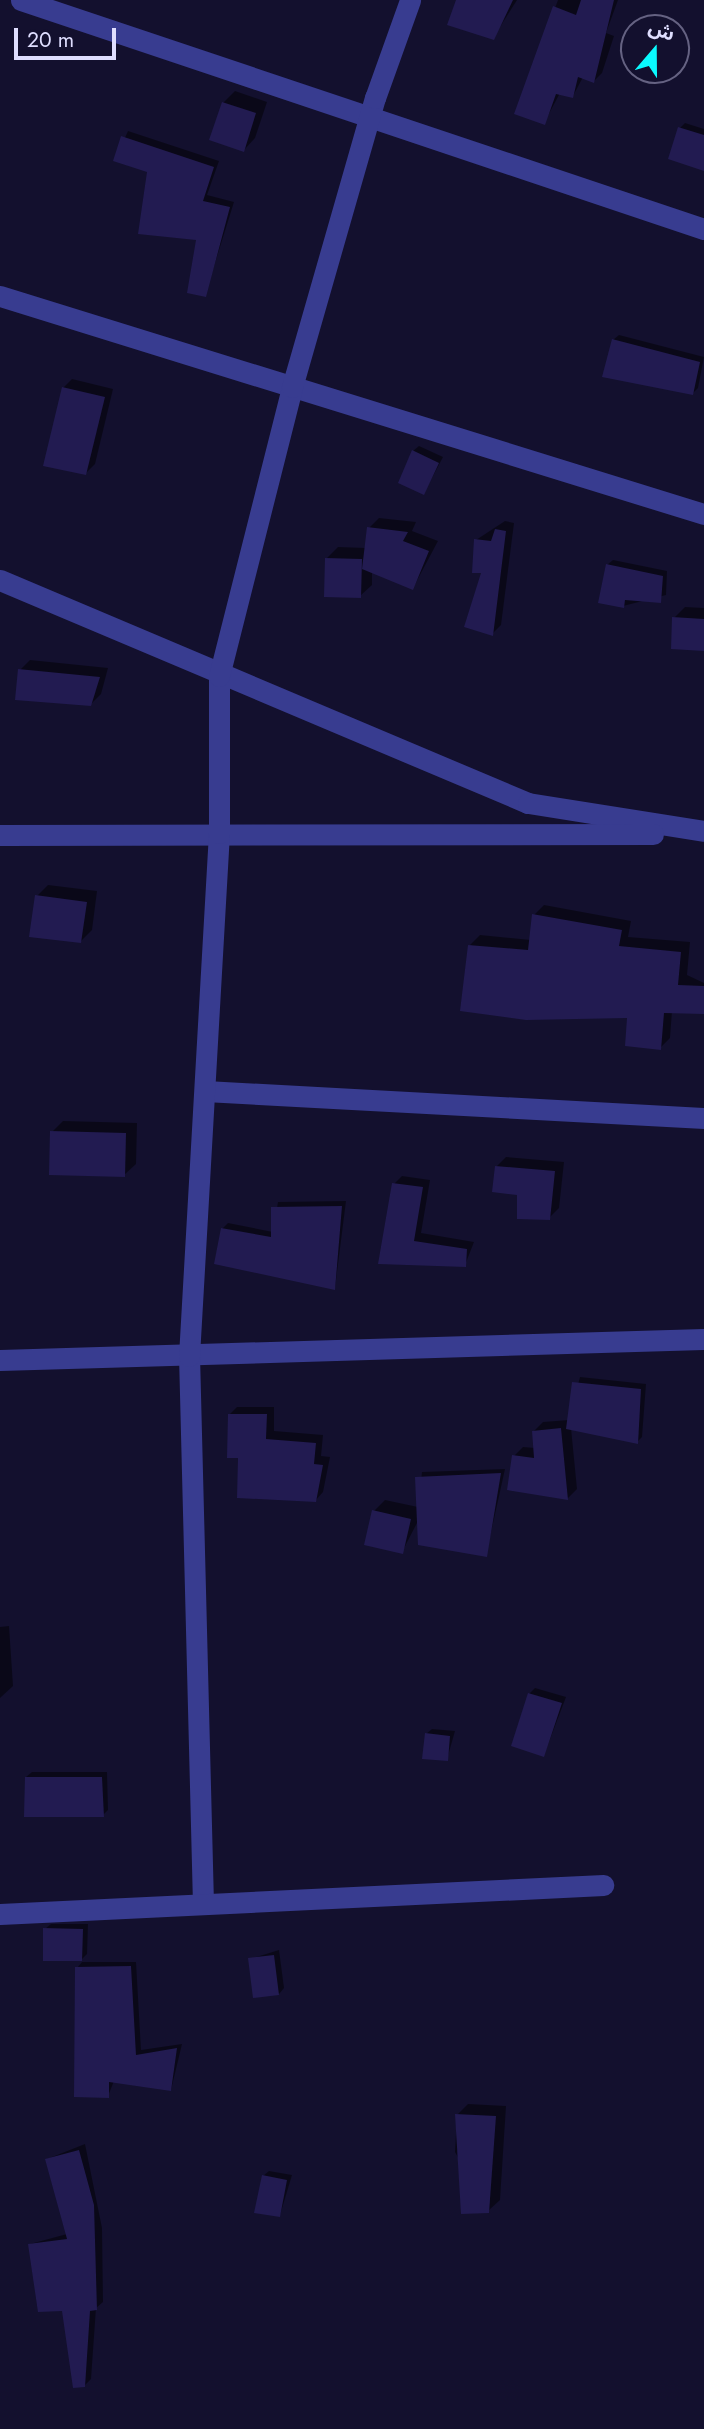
<!DOCTYPE html>
<meta charset="utf-8">
<style>
body{margin:0}
#map{position:relative;width:704px;height:2429px;overflow:hidden;background:#13102e;font-family:Jost,"Noto Sans Arabic",sans-serif}
div>[style]{position:absolute}
[style*='--x']{left:calc(var(--x)*1px);top:calc(var(--y)*1px);width:calc(var(--w)*1px);rotate:calc(var(--a)*1deg)}
.shadow>*{inset:0;background:#0007}
.building>*{inset:0;background:#221b51}
.minor>*{height:21px;margin:-10.5px;padding:0 10.5px;transform-origin:10.5px;border-radius:10.5px;background:#383c90}
span{translate:-50% -50%;white-space:nowrap;text-align:center;line-height:1.15;-webkit-text-stroke:5px #13102e;paint-order:stroke}
.north{position:absolute;left:620px;top:14px;width:70px;height:70px;box-sizing:border-box;background:#13102e;border:2px solid #656282;border-radius:50%;rotate:20deg;font-size:19px;font-weight:700;line-height:28px;text-align:center;color:#dfdeff}
.north::after{content:'';display:block;margin:auto;width:24px;height:32px;background:#0afaff;clip-path:polygon(50% 0,100% 100%,50% 72%,0 100%)}
.scale{position:absolute;left:14px;top:28px;width:102px;height:32px;box-sizing:border-box;border:4px solid #dfdeff;border-top:0;padding-left:9px;font-size:21px;line-height:24px;white-space:nowrap;color:#dfdeff;-webkit-text-stroke:5px #13102e;paint-order:stroke}
</style>
<div id="map">
<div class="shadow">
<div style="clip-path:polygon(457px 0,517px 0,493px 38px)"></div>
<div style="clip-path:polygon(558px 0,618px 0,606px 33px,614px 36px,602px 73px,594px 81px,583px 77px,573px 96px,560px 93px,544px 123px,516px 113px)"></div>
<div style="clip-path:polygon(235px 91px,267px 102px,255px 138px,244px 150px,223px 103px)"></div>
<div style="clip-path:polygon(685px 123px,704px 129px,704px 164px,680px 128px)"></div>
<div style="clip-path:polygon(128px 131px,219px 161px,207px 195px,234px 202px,205px 295px,198px 238px,149px 171px,115px 160px)"></div>
<div style="clip-path:polygon(619px 335px,704px 357px,698px 388px,693px 393px,613px 340px)"></div>
<div style="clip-path:polygon(72px 379px,113px 389px,95px 464px,86px 473px,63px 388px)"></div>
<div style="clip-path:polygon(419px 446px,443px 457px,424px 493px,413px 451px)"></div>
<div style="clip-path:polygon(379px 518px,416px 522px,412px 531px,438px 541px,413px 588px,372px 571px,372px 585px,360px 596px,327px 558px,338px 547px,366px 548px,369px 528px)"></div>
<div style="clip-path:polygon(505px 521px,514px 523px,501px 625px,492px 634px,476px 540px)"></div>
<div style="clip-path:polygon(613px 560px,667px 571px,666px 595px,623px 606px,607px 565px)"></div>
<div style="clip-path:polygon(685px 607px,704px 608px,704px 649px,674px 618px)"></div>
<div style="clip-path:polygon(30px 660px,108px 668px,101px 694px,91px 704px,20px 670px)"></div>
<div style="clip-path:polygon(48px 885px,97px 891px,92px 930px,80px 942px,37px 896px)"></div>
<div style="clip-path:polygon(544px 905px,631px 921px,628px 937px,690px 942px,687px 975px,704px 983px,704px 1013px,672px 1011px,670px 1038px,660px 1048px,629px 1016px,470px 945px,480px 935px,531px 940px,534px 915px)"></div>
<div style="clip-path:polygon(63px 1121px,137px 1123px,136px 1164px,124px 1175px,52px 1132px)"></div>
<div style="clip-path:polygon(506px 1157px,564px 1162px,559px 1208px,549px 1218px,496px 1167px)"></div>
<div style="clip-path:polygon(402px 1176px,430px 1180px,421px 1233px,474px 1242px,465px 1265px,380px 1262px,394px 1184px)"></div>
<div style="clip-path:polygon(346px 1201px,335px 1288px,222px 1229px,228px 1223px,273px 1232px,278px 1202px)"></div>
<div style="clip-path:polygon(580px 1377px,646px 1384px,642px 1437px,637px 1442px,571px 1428px,577px 1489px,568px 1498px,514px 1456px,523px 1447px,535px 1448px,534px 1431px,543px 1422px,569px 1420px)"></div>
<div style="clip-path:polygon(237px 1407px,274px 1407px,274px 1431px,323px 1435px,321px 1456px,330px 1457px,323px 1492px,315px 1501px,240px 1456px,229px 1415px)"></div>
<div style="clip-path:polygon(505px 1469px,486px 1555px,417px 1523px,402px 1552px,374px 1511px,385px 1500px,418px 1507px,422px 1472px)"></div>
<div style="clip-path:polygon(9px 1626px,13px 1686px,0 1698px,0 1627px)"></div>
<div style="clip-path:polygon(535px 1688px,566px 1697px,544px 1755px,529px 1694px)"></div>
<div style="clip-path:polygon(432px 1729px,455px 1731px,447px 1759px,426px 1734px)"></div>
<div style="clip-path:polygon(32px 1772px,107px 1772px,108px 1810px,103px 1815px,26px 1777px)"></div>
<div style="clip-path:polygon(51px 1924px,88px 1924px,87px 1954px,82px 1959px,45px 1929px)"></div>
<div style="clip-path:polygon(279px 1950px,284px 1988px,279px 1994px,250px 1959px)"></div>
<div style="clip-path:polygon(82px 1962px,136px 1962px,141px 2050px,182px 2044px,171px 2090px,114px 2081px,108px 2096px,77px 1968px)"></div>
<div style="clip-path:polygon(468px 2104px,506px 2106px,500px 2200px,488px 2211px,455px 2152px,457px 2115px)"></div>
<div style="clip-path:polygon(85px 2144px,102px 2228px,103px 2302px,96px 2308px,91px 2379px,84px 2386px,63px 2309px,30px 2244px,67px 2234px,47px 2159px)"></div>
<div style="clip-path:polygon(269px 2171px,292px 2175px,280px 2215px,263px 2176px)"></div>
</div>
<div class="building">
<div style="clip-path:polygon(456px 0,513px 0,494px 40px,447px 25px)"></div>
<div style="clip-path:polygon(581px 0,614px 0,594px 83px,578px 77px,573px 98px,556px 94px,545px 125px,514px 114px,553px 6px,576px 15px)"></div>
<div style="clip-path:polygon(222px 102px,256px 113px,244px 152px,209px 140px)"></div>
<div style="clip-path:polygon(678px 127px,704px 135px,704px 171px,668px 159px)"></div>
<div style="clip-path:polygon(121px 136px,214px 167px,203px 201px,230px 207px,206px 297px,187px 293px,196px 240px,138px 234px,147px 172px,113px 161px)"></div>
<div style="clip-path:polygon(612px 339px,700px 362px,693px 395px,602px 377px)"></div>
<div style="clip-path:polygon(62px 387px,105px 397px,86px 475px,43px 466px)"></div>
<div style="clip-path:polygon(412px 450px,439px 463px,424px 495px,398px 483px)"></div>
<div style="clip-path:polygon(367px 527px,408px 532px,403px 541px,429px 551px,413px 590px,362px 569px)"></div>
<div style="clip-path:polygon(495px 529px,506px 531px,493px 636px,464px 627px,481px 573px,472px 573px,474px 539px,491px 541px)"></div>
<div style="clip-path:polygon(325px 558px,362px 559px,361px 598px,324px 597px)"></div>
<div style="clip-path:polygon(606px 564px,663px 576px,661px 603px,625px 600px,624px 608px,598px 603px)"></div>
<div style="clip-path:polygon(672px 617px,704px 619px,704px 651px,671px 649px)"></div>
<div style="clip-path:polygon(18px 669px,100px 677px,91px 706px,15px 700px)"></div>
<div style="clip-path:polygon(35px 895px,87px 902px,81px 943px,29px 937px)"></div>
<div style="clip-path:polygon(532px 914px,622px 930px,619px 946px,681px 952px,678px 985px,704px 986px,704px 1014px,664px 1013px,661px 1050px,625px 1046px,627px 1018px,526px 1020px,460px 1011px,468px 945px,528px 950px)"></div>
<div style="clip-path:polygon(50px 1131px,126px 1133px,125px 1177px,49px 1175px)"></div>
<div style="clip-path:polygon(495px 1166px,555px 1171px,550px 1220px,517px 1219px,517px 1195px,492px 1192px)"></div>
<div style="clip-path:polygon(392px 1183px,423px 1187px,414px 1241px,467px 1249px,466px 1267px,378px 1264px)"></div>
<div style="clip-path:polygon(342px 1206px,335px 1290px,214px 1264px,221px 1228px,271px 1237px,271px 1207px)"></div>
<div style="clip-path:polygon(572px 1382px,641px 1389px,638px 1444px,566px 1429px)"></div>
<div style="clip-path:polygon(228px 1414px,267px 1414px,266px 1439px,316px 1443px,314px 1464px,323px 1465px,316px 1502px,237px 1498px,238px 1458px,227px 1458px)"></div>
<div style="clip-path:polygon(561px 1428px,568px 1500px,507px 1490px,512px 1455px,534px 1458px,532px 1431px)"></div>
<div style="clip-path:polygon(501px 1473px,487px 1557px,418px 1545px,415px 1477px)"></div>
<div style="clip-path:polygon(372px 1510px,411px 1519px,403px 1554px,364px 1545px)"></div>
<div style="clip-path:polygon(528px 1693px,562px 1703px,544px 1757px,511px 1746px)"></div>
<div style="clip-path:polygon(425px 1733px,450px 1736px,448px 1761px,422px 1759px)"></div>
<div style="clip-path:polygon(25px 1777px,102px 1777px,104px 1817px,24px 1817px)"></div>
<div style="clip-path:polygon(43px 1928px,83px 1929px,82px 1961px,43px 1961px)"></div>
<div style="clip-path:polygon(274px 1955px,279px 1995px,253px 1998px,248px 1958px)"></div>
<div style="clip-path:polygon(131px 1966px,136px 2055px,177px 2048px,171px 2091px,109px 2082px,109px 2098px,74px 2097px,75px 1967px)"></div>
<div style="clip-path:polygon(455px 2114px,496px 2116px,489px 2213px,461px 2214px)"></div>
<div style="clip-path:polygon(79px 2150px,94px 2205px,97px 2310px,90px 2311px,85px 2387px,73px 2388px,62px 2311px,38px 2312px,28px 2244px,67px 2239px,45px 2159px)"></div>
<div style="clip-path:polygon(262px 2175px,287px 2180px,280px 2217px,254px 2213px)"></div>
</div>
<div class="minor">
<div style="--x:21;--y:0;--w:720;--a:18.54"></div>
<div style="--x:0;--y:296;--w:737;--a:17.21"></div>
<div style="--x:0;--y:580;--w:573;--a:22.9"></div>
<div style="--x:528;--y:803;--w:178;--a:9"></div>
<div style="--x:0;--y:835;--w:653;--a:-0.09"></div>
<div style="--x:205;--y:1091;--w:500;--a:3.1"></div>
<div style="--x:0;--y:1360;--w:704;--a:-1.71"></div>
<div style="--x:203;--y:1904;--w:548;--a:-91.46"></div>
<div style="--x:189;--y:1356;--w:524;--a:-86.72"></div>
<div style="--x:219;--y:833;--w:157;--a:-90"></div>
<div style="--x:219;--y:676;--w:298;--a:-75.8"></div>
<div style="--x:292;--y:387;--w:301;--a:-74"></div>
<div style="--x:375;--y:98;--w:104;--a:-70.3"></div>
<div style="--x:0;--y:1914;--w:604;--a:-2.75"></div>
</div>
<div class="north">ش</div>
<div class="scale">20 m</div>
</div>
